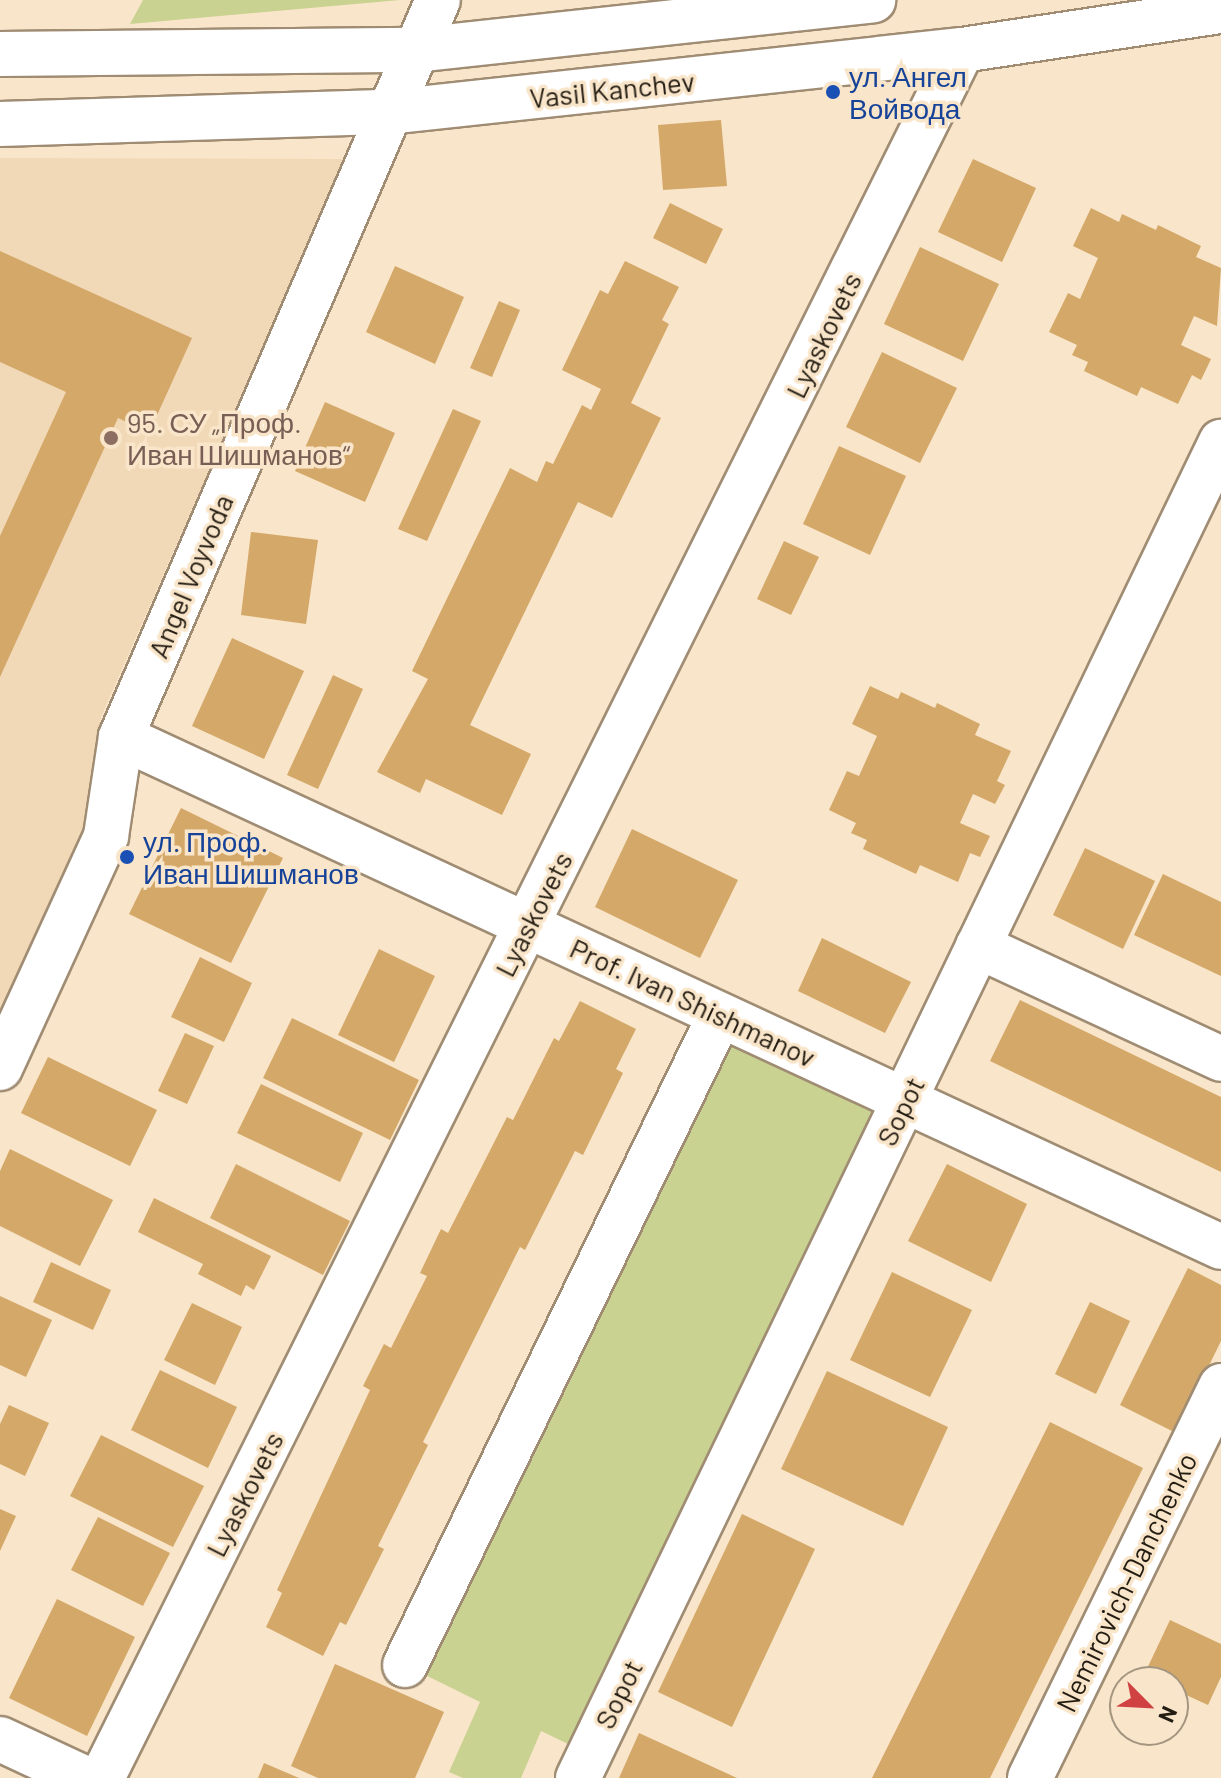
<!DOCTYPE html>
<meta charset="utf-8">
<style>
body{margin:0}
#map{position:relative;width:1221px;height:1778px;overflow:hidden;background:#f9e5c9;font-family:Barlow,sans-serif}
div>[style]{position:absolute}
[style*='--x']{left:calc(var(--x)*1px);top:calc(var(--y)*1px);width:calc(var(--w)*1px);rotate:calc(var(--a)*1deg)}
.built>*{inset:0;background:#f1d9b7}
.green>*{inset:0;background:#c9d291}
.building>*{inset:0;background:#d4a868}
.roads{filter:drop-shadow(2px 0 #9f8c73) drop-shadow(-2px 0 #9f8c73) drop-shadow(0 2px #9f8c73) drop-shadow(0 -2px #9f8c73)}
.minor>*{height:44px;margin:-22px;padding:0 22px;transform-origin:22px;border-radius:22px;background:#fff}
.dots>*{width:22px;height:22px;translate:-50% -50%;box-sizing:border-box;border:4px solid #f9e5c9;border-radius:50%}
span{translate:-50% -50%;white-space:nowrap;text-align:center;line-height:1.15;-webkit-text-stroke:7px #f9e5c9;paint-order:stroke}
.transit-label{font-size:28px;color:#164399}
.left{translate:0 -50%;text-align:left}
.street-label{font-size:28px;color:#231c12}
.education-label{font-size:28px;color:#785e54}
.north{position:absolute;left:1109px;top:1666px;width:80px;height:80px;box-sizing:border-box;background:#f9e5c9;border:2px solid #a39580;border-radius:50%;rotate:114deg;font-size:22px;font-weight:700;line-height:32px;text-align:center;color:#231c12}
.north::after{content:'';display:block;margin:auto;width:28px;height:36px;background:#d04141;clip-path:polygon(50% 0,100% 100%,50% 72%,0 100%)}
</style>
<div id="map">
<div class="built">
<div style="clip-path:polygon(0 158px,345px 159px,101px 717px,78px 868px,0 1032px)"></div>
</div>
<div class="green">
<div style="clip-path:polygon(143px 0,400px 0,130px 24px)"></div>
<div style="clip-path:polygon(720px 1015px,905px 1101px,589px 1754px,541px 1731px,521px 1778px,463px 1778px,449px 1772px,480px 1702px,405px 1665px)"></div>
</div>
<div class="building">
<div style="clip-path:polygon(721px 120px,727px 186px,663px 190px,658px 125px)"></div>
<div style="clip-path:polygon(973px 159px,1036px 188px,1002px 262px,938px 232px)"></div>
<div style="clip-path:polygon(670px 203px,723px 229px,706px 264px,653px 238px)"></div>
<div style="clip-path:polygon(1091px 208px,1119px 222px,1122px 214px,1156px 230px,1158px 225px,1201px 246px,1196px 257px,1221px 268px,1217px 326px,1194px 316px,1181px 345px,1211px 359px,1201px 380px,1192px 375px,1178px 404px,1141px 387px,1137px 396px,1084px 371px,1088px 362px,1072px 355px,1077px 345px,1049px 332px,1068px 293px,1080px 299px,1098px 258px,1073px 246px)"></div>
<div style="clip-path:polygon(920px 247px,999px 284px,963px 361px,884px 324px)"></div>
<div style="clip-path:polygon(0 251px,192px 338px,149px 433px,118px 418px,0 677px,0 536px,66px 392px,0 362px)"></div>
<div style="clip-path:polygon(625px 261px,679px 287px,662px 320px,669px 324px,631px 403px,661px 418px,612px 518px,578px 502px,470px 725px,531px 754px,502px 815px,426px 779px,420px 793px,377px 772px,428px 679px,412px 671px,510px 468px,537px 482px,546px 461px,553px 464px,582px 405px,591px 410px,601px 389px,562px 370px,600px 290px,608px 294px)"></div>
<div style="clip-path:polygon(395px 266px,464px 297px,435px 364px,366px 332px)"></div>
<div style="clip-path:polygon(499px 301px,520px 310px,492px 377px,470px 368px)"></div>
<div style="clip-path:polygon(882px 352px,957px 388px,920px 463px,846px 427px)"></div>
<div style="clip-path:polygon(325px 402px,395px 433px,365px 502px,295px 471px)"></div>
<div style="clip-path:polygon(453px 409px,481px 421px,427px 541px,398px 529px)"></div>
<div style="clip-path:polygon(839px 446px,906px 476px,870px 555px,803px 524px)"></div>
<div style="clip-path:polygon(251px 532px,318px 540px,306px 624px,241px 615px)"></div>
<div style="clip-path:polygon(784px 541px,819px 557px,791px 615px,757px 599px)"></div>
<div style="clip-path:polygon(232px 638px,304px 671px,264px 759px,192px 726px)"></div>
<div style="clip-path:polygon(333px 675px,363px 689px,318px 789px,287px 775px)"></div>
<div style="clip-path:polygon(870px 686px,898px 699px,901px 692px,935px 708px,937px 703px,980px 724px,975px 735px,1011px 751px,997px 781px,1005px 785px,995px 804px,973px 794px,960px 823px,990px 836px,980px 857px,970px 853px,958px 882px,920px 865px,916px 874px,863px 849px,867px 840px,851px 833px,856px 823px,829px 810px,847px 771px,859px 776px,877px 736px,852px 724px)"></div>
<div style="clip-path:polygon(181px 808px,283px 858px,231px 963px,129px 914px)"></div>
<div style="clip-path:polygon(632px 829px,738px 880px,700px 958px,595px 907px)"></div>
<div style="clip-path:polygon(1085px 848px,1155px 881px,1123px 949px,1053px 915px)"></div>
<div style="clip-path:polygon(1163px 874px,1221px 902px,1221px 976px,1134px 935px)"></div>
<div style="clip-path:polygon(822px 938px,911px 982px,885px 1033px,798px 991px)"></div>
<div style="clip-path:polygon(379px 949px,435px 976px,394px 1062px,338px 1035px)"></div>
<div style="clip-path:polygon(200px 957px,252px 983px,224px 1042px,171px 1017px)"></div>
<div style="clip-path:polygon(1020px 1000px,1221px 1097px,1221px 1172px,990px 1061px)"></div>
<div style="clip-path:polygon(580px 1001px,636px 1029px,616px 1069px,623px 1073px,583px 1155px,575px 1151px,525px 1250px,520px 1247px,423px 1442px,428px 1445px,378px 1546px,384px 1549px,346px 1625px,340px 1622px,323px 1656px,266px 1627px,282px 1593px,277px 1590px,370px 1390px,363px 1386px,384px 1344px,391px 1348px,427px 1276px,420px 1273px,441px 1229px,448px 1233px,507px 1117px,513px 1120px,554px 1038px,559px 1041px)"></div>
<div style="clip-path:polygon(292px 1018px,419px 1080px,390px 1140px,263px 1078px)"></div>
<div style="clip-path:polygon(185px 1033px,214px 1046px,187px 1104px,158px 1091px)"></div>
<div style="clip-path:polygon(48px 1057px,157px 1110px,130px 1166px,21px 1113px)"></div>
<div style="clip-path:polygon(261px 1084px,363px 1133px,340px 1182px,237px 1133px)"></div>
<div style="clip-path:polygon(10px 1149px,113px 1200px,80px 1266px,0 1226px,0 1171px)"></div>
<div style="clip-path:polygon(236px 1164px,350px 1221px,323px 1275px,210px 1218px)"></div>
<div style="clip-path:polygon(947px 1164px,1027px 1204px,991px 1282px,908px 1241px)"></div>
<div style="clip-path:polygon(154px 1198px,271px 1256px,254px 1290px,246px 1285px,241px 1296px,198px 1274px,203px 1264px,138px 1232px)"></div>
<div style="clip-path:polygon(51px 1262px,111px 1290px,93px 1330px,33px 1302px)"></div>
<div style="clip-path:polygon(1188px 1268px,1221px 1285px,1221px 1341px,1176px 1433px,1120px 1405px)"></div>
<div style="clip-path:polygon(892px 1272px,972px 1310px,930px 1397px,850px 1360px)"></div>
<div style="clip-path:polygon(0 1296px,52px 1320px,26px 1377px,0 1365px)"></div>
<div style="clip-path:polygon(1090px 1302px,1130px 1321px,1096px 1394px,1055px 1374px)"></div>
<div style="clip-path:polygon(192px 1303px,242px 1327px,215px 1385px,164px 1360px)"></div>
<div style="clip-path:polygon(160px 1370px,237px 1407px,208px 1468px,131px 1430px)"></div>
<div style="clip-path:polygon(827px 1371px,948px 1427px,903px 1526px,781px 1469px)"></div>
<div style="clip-path:polygon(9px 1405px,49px 1423px,25px 1476px,0 1464px,0 1424px)"></div>
<div style="clip-path:polygon(1050px 1422px,1143px 1468px,990px 1778px,872px 1778px)"></div>
<div style="clip-path:polygon(101px 1435px,204px 1486px,173px 1547px,70px 1496px)"></div>
<div style="clip-path:polygon(0 1509px,16px 1516px,0 1551px)"></div>
<div style="clip-path:polygon(742px 1514px,815px 1549px,732px 1727px,658px 1692px)"></div>
<div style="clip-path:polygon(98px 1517px,170px 1553px,143px 1606px,71px 1570px)"></div>
<div style="clip-path:polygon(57px 1599px,135px 1637px,87px 1736px,9px 1698px)"></div>
<div style="clip-path:polygon(1170px 1620px,1221px 1644px,1221px 1677px,1208px 1705px,1173px 1689px,1173px 1682px,1144px 1675px)"></div>
<div style="clip-path:polygon(335px 1664px,444px 1712px,415px 1778px,318px 1778px,291px 1766px)"></div>
<div style="clip-path:polygon(639px 1733px,737px 1778px,619px 1778px)"></div>
<div style="clip-path:polygon(264px 1763px,299px 1778px,258px 1778px)"></div>
</div>
<div class="roads">
<div class="minor">
<div style="--x:0;--y:54;--w:416;--a:-0.6"></div>
<div style="--x:416;--y:50;--w:460;--a:-6.2"></div>
<div style="--x:0;--y:124;--w:389;--a:-1.8"></div>
<div style="--x:389;--y:112;--w:576;--a:-6.18"></div>
<div style="--x:962;--y:50;--w:262;--a:-8.6"></div>
<div style="--x:121;--y:737;--w:1212;--a:24.87"></div>
<div style="--x:978;--y:946;--w:268;--a:24.9"></div>
<div style="--x:0;--y:1068;--w:255;--a:-65.4"></div>
<div style="--x:106;--y:836;--w:100;--a:-81.4"></div>
<div style="--x:121;--y:737;--w:802;--a:-66.73"></div>
<div style="--x:405;--y:1665;--w:722;--a:-64.14"></div>
<div style="--x:0;--y:1739;--w:93;--a:24.9"></div>
<div style="--x:102;--y:1778;--w:1930;--a:-63.54"></div>
<div style="--x:578;--y:1778;--w:1483;--a:-64.3"></div>
<div style="--x:1030;--y:1778;--w:436;--a:-64"></div>
</div>
</div>
<div class="dots">
<div style="left:833px;top:92px;background:#1a4fb4"></div>
<div style="left:111px;top:438px;background:#8d6e63"></div>
<div style="left:127px;top:857px;background:#1a4fb4"></div>
</div>
<div class="transit-label">
<span class="left" style="left:849px;top:92px">ул. Ангел<br>Войвода</span>
<span class="left" style="left:143px;top:857px">ул. Проф.<br>Иван Шишманов</span>
</div>
<div class="street-label">
<span style="left:612px;top:89px;rotate:-6deg">Vasil Kanchev</span>
<span style="left:823px;top:335px;rotate:-64deg">Lyaskovets</span>
<span style="left:190px;top:576px;rotate:-67deg">Angel Voyvoda</span>
<span style="left:533px;top:914px;rotate:-63deg">Lyaskovets</span>
<span style="left:693px;top:1002px;rotate:25deg">Prof. Ivan Shishmanov</span>
<span style="left:900px;top:1111px;rotate:-64deg">Sopot</span>
<span style="left:244px;top:1494px;rotate:-63deg">Lyaskovets</span>
<span style="left:1126px;top:1582px;rotate:-64deg">Nemirovich-Danchenko</span>
<span style="left:618px;top:1694px;rotate:-64deg">Sopot</span>
</div>
<div class="education-label">
<span class="left" style="left:127px;top:438px">95. СУ „Проф.<br>Иван Шишманов“</span>
</div>
<div class="north">N</div>
</div>
